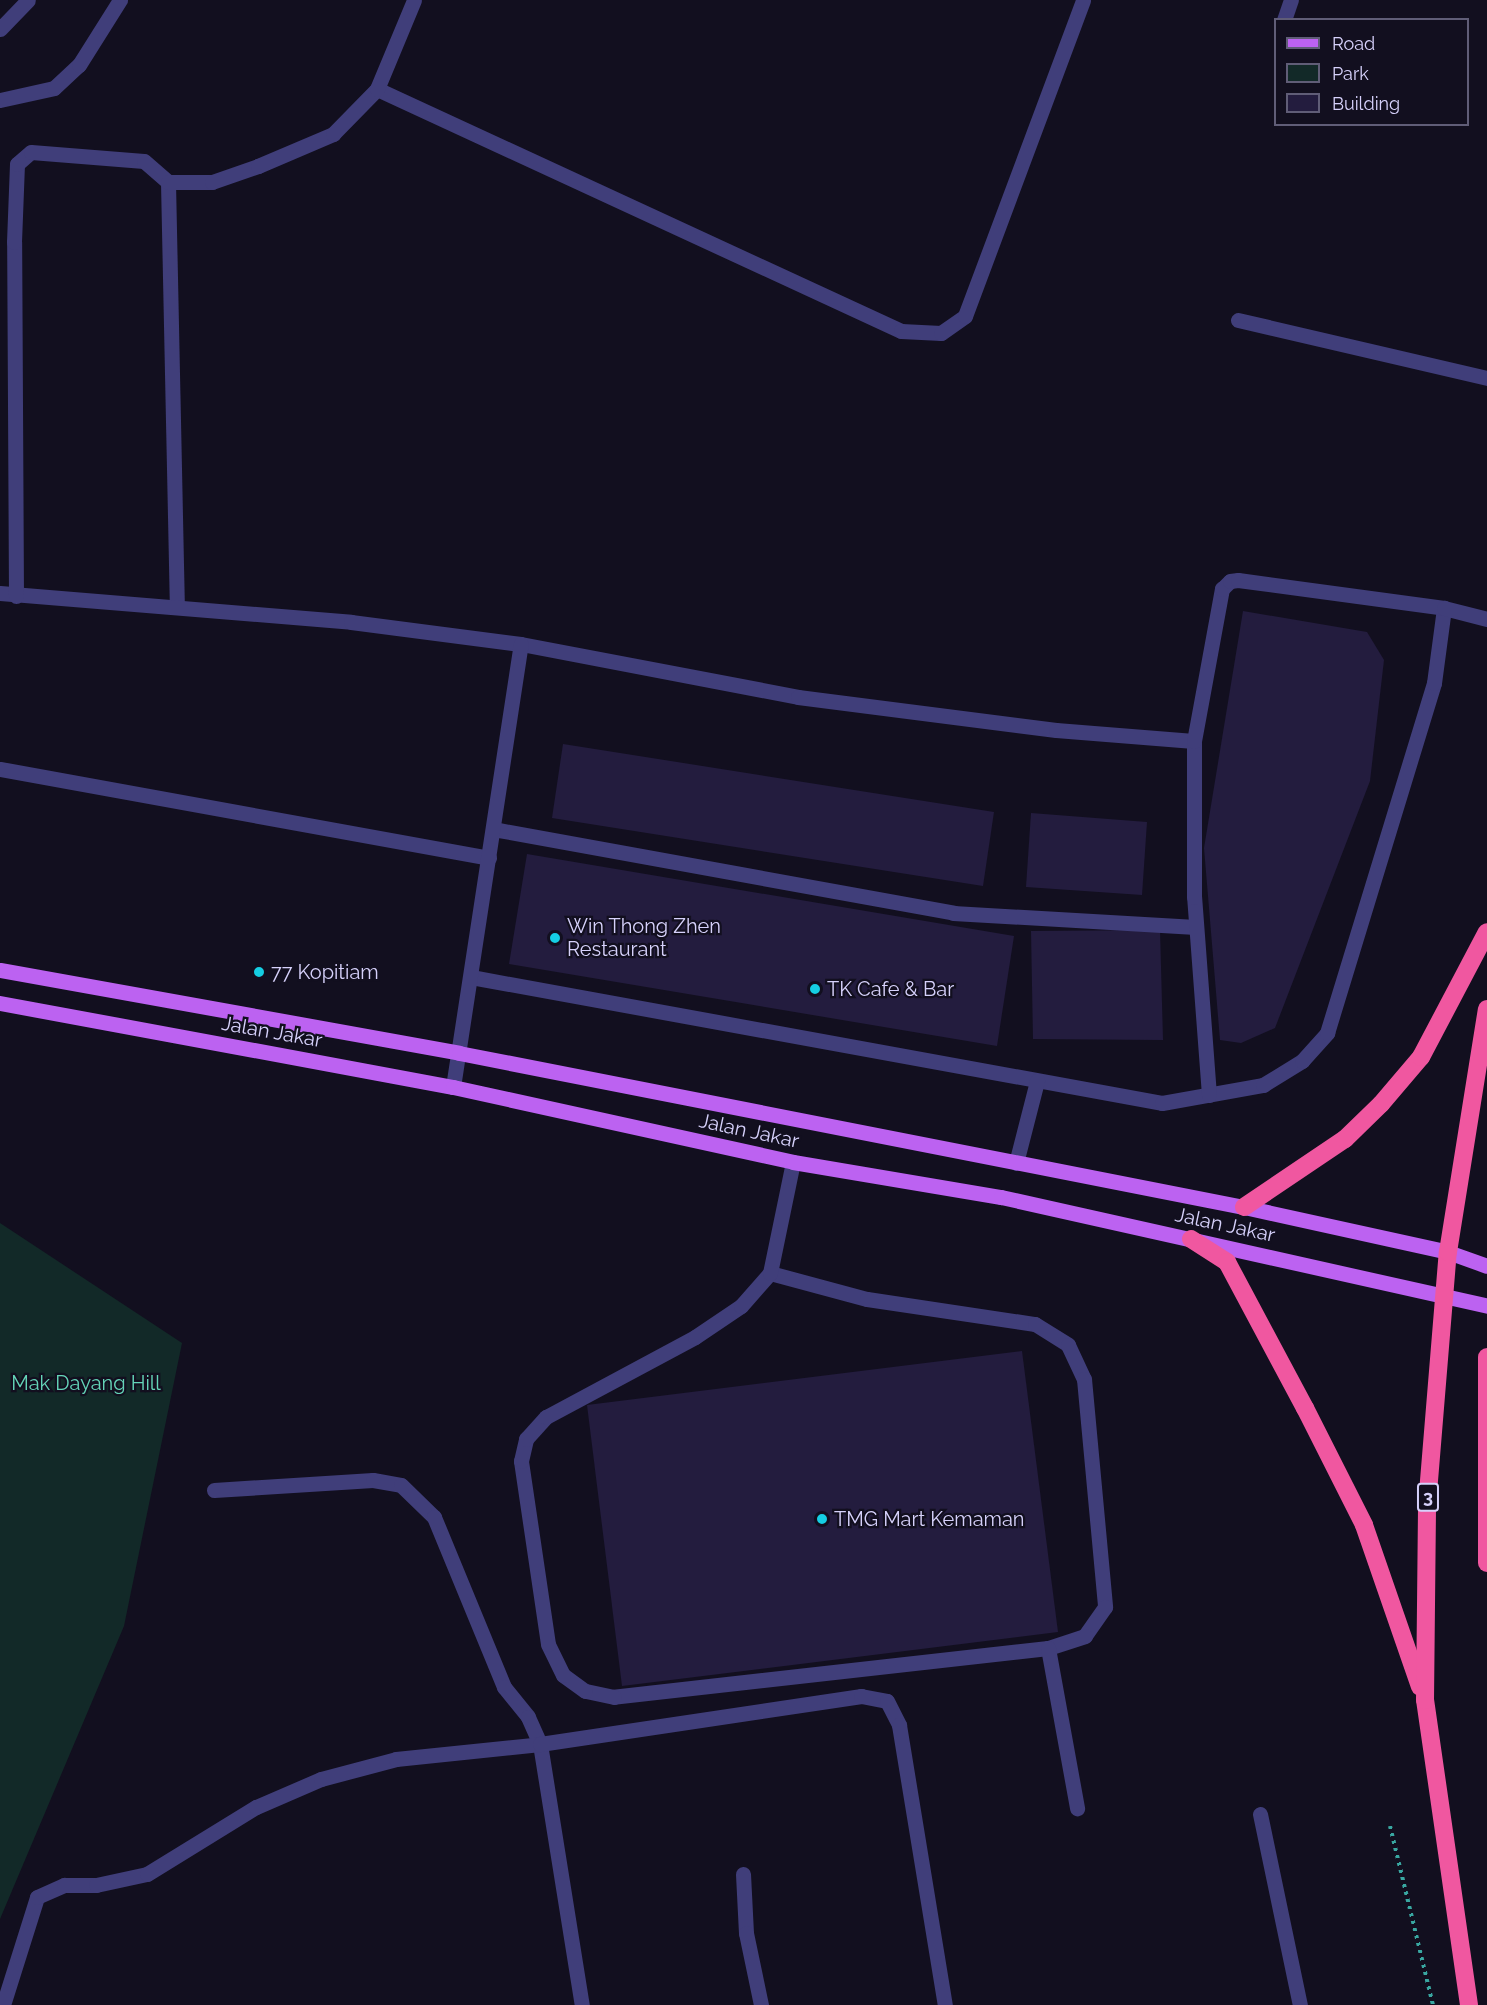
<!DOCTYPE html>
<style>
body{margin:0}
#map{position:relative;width:1487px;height:2005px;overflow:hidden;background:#120f1f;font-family:Raleway,sans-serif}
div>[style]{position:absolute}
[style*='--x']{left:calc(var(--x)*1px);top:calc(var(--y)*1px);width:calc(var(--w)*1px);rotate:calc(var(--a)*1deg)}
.green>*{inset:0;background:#122928}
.building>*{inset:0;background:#231c3e}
.path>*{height:4px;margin-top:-2px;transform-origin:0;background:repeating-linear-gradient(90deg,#39a7a1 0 3px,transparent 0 7.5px)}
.minor>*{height:15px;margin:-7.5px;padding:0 7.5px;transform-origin:7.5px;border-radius:7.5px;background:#403e7a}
.major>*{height:15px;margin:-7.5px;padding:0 7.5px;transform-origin:7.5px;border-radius:7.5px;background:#bc62f1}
.highway>*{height:18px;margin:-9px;padding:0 9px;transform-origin:9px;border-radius:9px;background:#f057a0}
.dots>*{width:16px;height:16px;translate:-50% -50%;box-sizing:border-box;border:3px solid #120f1f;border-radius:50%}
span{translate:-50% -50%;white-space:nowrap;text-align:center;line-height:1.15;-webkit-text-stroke:4.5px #120f1f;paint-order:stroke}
.shield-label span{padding:2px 4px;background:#120f1f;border:2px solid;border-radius:4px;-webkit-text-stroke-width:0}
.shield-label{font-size:18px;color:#d6d1fb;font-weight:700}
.poi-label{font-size:20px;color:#d6d1fb}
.left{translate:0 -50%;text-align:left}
.street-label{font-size:20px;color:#d6d1fb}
.park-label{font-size:20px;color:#64d4b8}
.legend{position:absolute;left:1274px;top:18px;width:195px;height:108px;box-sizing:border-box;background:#120f1f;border:2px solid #605d77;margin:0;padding:8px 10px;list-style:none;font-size:18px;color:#d6d1fb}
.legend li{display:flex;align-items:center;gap:12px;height:30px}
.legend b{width:30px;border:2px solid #605d77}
</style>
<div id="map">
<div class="green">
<div style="clip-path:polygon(0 1223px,182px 1343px,124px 1626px,0 1919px)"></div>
</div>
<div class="building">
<div style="clip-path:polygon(1243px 611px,1367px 632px,1384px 660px,1370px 781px,1275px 1028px,1241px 1043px,1220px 1040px,1204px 848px)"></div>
<div style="clip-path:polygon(563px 744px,994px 812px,983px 886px,552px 818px)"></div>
<div style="clip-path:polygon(1031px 813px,1147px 822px,1142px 895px,1026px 887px)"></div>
<div style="clip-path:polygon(527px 854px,1014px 936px,997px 1046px,509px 964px)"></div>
<div style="clip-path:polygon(1160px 930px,1163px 1040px,1033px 1039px,1031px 931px)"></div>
<div style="clip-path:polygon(1022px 1351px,1058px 1632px,622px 1686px,587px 1405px)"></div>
</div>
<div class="path">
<div style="--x:1390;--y:1826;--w:184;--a:76.5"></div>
</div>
<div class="minor">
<div style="--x:1284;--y:20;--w:21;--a:-71"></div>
<div style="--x:0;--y:29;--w:40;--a:-46"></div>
<div style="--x:377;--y:89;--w:577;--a:24.79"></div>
<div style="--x:901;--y:331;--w:40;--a:2.9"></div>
<div style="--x:941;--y:333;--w:29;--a:-35"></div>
<div style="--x:965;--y:316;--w:337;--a:-69.5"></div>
<div style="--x:0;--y:100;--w:55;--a:-12.5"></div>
<div style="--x:54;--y:88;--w:34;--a:-43"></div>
<div style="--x:79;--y:65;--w:77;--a:-57.8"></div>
<div style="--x:168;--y:182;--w:425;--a:88.8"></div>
<div style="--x:1238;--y:320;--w:256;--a:13.1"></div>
<div style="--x:0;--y:593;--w:352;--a:4.7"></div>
<div style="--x:351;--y:622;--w:171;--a:7.4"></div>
<div style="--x:521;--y:644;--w:282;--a:10.8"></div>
<div style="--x:798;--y:697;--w:260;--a:7.3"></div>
<div style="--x:1056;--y:730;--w:138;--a:4.6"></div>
<div style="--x:16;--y:596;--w:354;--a:-90.3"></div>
<div style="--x:14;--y:242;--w:78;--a:-87.8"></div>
<div style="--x:17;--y:164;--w:18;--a:-41"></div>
<div style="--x:31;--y:152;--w:113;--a:4.6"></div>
<div style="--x:144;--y:161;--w:32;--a:41"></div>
<div style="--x:168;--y:182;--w:44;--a:0"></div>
<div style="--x:212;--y:182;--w:49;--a:-19.2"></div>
<div style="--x:258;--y:166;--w:82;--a:-23.1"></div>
<div style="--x:333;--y:134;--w:63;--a:-45.6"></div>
<div style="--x:377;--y:89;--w:96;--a:-67.4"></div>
<div style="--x:0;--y:769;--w:497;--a:10.3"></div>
<div style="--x:493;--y:829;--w:468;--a:10.3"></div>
<div style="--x:953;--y:913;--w:243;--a:3.3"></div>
<div style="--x:471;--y:977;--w:702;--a:10.33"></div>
<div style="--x:1162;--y:1103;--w:103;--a:-10.1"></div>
<div style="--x:1263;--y:1085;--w:46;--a:-31.6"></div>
<div style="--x:1302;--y:1061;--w:38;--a:-48"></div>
<div style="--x:1327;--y:1033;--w:366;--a:-73"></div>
<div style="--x:1434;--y:683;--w:76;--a:-82.4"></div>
<div style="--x:453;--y:1087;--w:448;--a:-81.3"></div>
<div style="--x:1209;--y:1095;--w:199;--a:-94.3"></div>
<div style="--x:1194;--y:897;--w:156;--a:-90"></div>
<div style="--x:1194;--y:741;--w:155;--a:-79.6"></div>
<div style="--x:1222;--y:589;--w:11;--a:-45"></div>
<div style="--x:1230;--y:581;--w:8;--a:-7"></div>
<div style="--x:1238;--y:580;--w:208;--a:7.7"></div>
<div style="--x:1444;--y:608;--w:44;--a:14.3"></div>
<div style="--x:1016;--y:1163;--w:85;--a:-75.6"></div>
<div style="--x:770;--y:1273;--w:100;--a:15"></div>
<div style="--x:867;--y:1299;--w:170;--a:8.5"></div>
<div style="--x:1035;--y:1324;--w:39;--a:32"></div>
<div style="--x:1068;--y:1345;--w:38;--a:65"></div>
<div style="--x:1084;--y:1379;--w:229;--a:84.7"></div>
<div style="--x:1105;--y:1607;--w:35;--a:125"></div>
<div style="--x:1085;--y:1636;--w:39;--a:162"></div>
<div style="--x:1048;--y:1648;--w:437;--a:173.6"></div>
<div style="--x:614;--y:1697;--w:30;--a:-168"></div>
<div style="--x:585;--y:1691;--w:27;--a:-144"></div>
<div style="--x:563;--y:1675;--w:34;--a:-116"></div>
<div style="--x:548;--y:1644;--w:185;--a:-98.4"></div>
<div style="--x:521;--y:1461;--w:23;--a:-77"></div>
<div style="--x:526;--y:1439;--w:30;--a:-48"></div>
<div style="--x:546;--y:1417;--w:169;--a:-28.2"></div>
<div style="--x:695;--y:1337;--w:55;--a:-34"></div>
<div style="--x:741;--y:1306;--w:44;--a:-48.7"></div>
<div style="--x:770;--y:1273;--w:113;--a:-78.3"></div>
<div style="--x:214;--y:1490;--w:159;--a:-3.6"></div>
<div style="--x:373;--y:1480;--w:28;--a:10"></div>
<div style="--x:401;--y:1485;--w:46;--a:44.1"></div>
<div style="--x:434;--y:1517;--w:184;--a:67.6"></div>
<div style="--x:504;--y:1687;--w:38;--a:51"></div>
<div style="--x:528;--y:1717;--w:30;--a:66"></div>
<div style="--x:540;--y:1744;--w:264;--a:80.9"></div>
<div style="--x:1048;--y:1648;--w:163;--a:79.7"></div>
<div style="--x:1260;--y:1814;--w:195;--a:78.2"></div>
<div style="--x:743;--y:1874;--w:59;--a:87.1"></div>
<div style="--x:746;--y:1933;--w:74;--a:78.2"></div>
<div style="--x:3;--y:2005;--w:113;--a:-72.5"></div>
<div style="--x:37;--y:1897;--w:30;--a:-24"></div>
<div style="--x:64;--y:1885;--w:32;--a:0"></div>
<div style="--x:96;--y:1885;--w:52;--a:-12.2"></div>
<div style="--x:147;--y:1874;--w:128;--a:-31.6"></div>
<div style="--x:256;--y:1807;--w:71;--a:-23.3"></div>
<div style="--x:321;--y:1779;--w:78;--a:-14.9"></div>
<div style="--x:396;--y:1759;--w:145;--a:-5.9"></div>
<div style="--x:540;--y:1744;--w:325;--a:-8.5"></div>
<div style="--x:861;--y:1696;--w:26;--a:11"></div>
<div style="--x:887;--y:1701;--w:27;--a:63"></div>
<div style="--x:899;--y:1725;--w:284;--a:80.7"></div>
</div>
<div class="major">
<div style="--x:0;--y:970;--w:466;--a:10.2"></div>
<div style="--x:459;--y:1053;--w:800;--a:11.1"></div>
<div style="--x:1244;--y:1207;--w:209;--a:12.4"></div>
<div style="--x:1448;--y:1252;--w:41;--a:19.7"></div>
<div style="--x:0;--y:1003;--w:461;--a:10.5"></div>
<div style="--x:453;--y:1087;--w:348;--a:12.4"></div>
<div style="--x:793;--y:1162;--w:211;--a:9.6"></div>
<div style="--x:1001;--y:1197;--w:498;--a:12.6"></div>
</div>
<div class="highway">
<div style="--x:1244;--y:1207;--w:122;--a:-34"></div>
<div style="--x:1345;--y:1139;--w:50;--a:-44.2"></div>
<div style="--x:1381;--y:1104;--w:62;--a:-49.6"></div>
<div style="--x:1421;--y:1057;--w:141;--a:-62.2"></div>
<div style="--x:1191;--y:1239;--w:43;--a:32.6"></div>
<div style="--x:1227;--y:1262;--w:166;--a:61.9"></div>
<div style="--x:1305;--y:1408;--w:131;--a:63.2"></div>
<div style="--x:1364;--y:1525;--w:171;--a:70.9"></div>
<div style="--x:1487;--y:1357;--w:206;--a:90"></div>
<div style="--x:1469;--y:2005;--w:308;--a:-98.2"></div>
<div style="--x:1425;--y:1700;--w:195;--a:-89.4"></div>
<div style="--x:1427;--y:1505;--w:254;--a:-85.3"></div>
<div style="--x:1448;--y:1252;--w:246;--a:-80.9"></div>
</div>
<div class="dots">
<div style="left:555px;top:938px;background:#15cee3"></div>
<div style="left:259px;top:972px;background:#15cee3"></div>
<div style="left:815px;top:989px;background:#15cee3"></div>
<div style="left:822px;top:1519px;background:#15cee3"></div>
</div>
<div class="shield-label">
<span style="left:1428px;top:1497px">3</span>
</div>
<div class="poi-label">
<span class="left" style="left:567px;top:938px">Win Thong Zhen<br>Restaurant</span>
<span class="left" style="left:271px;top:972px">77 Kopitiam</span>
<span class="left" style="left:827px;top:989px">TK Cafe &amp; Bar</span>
<span class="left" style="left:834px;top:1519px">TMG Mart Kemaman</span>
</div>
<div class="street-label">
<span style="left:272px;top:1032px;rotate:10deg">Jalan Jakar</span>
<span style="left:749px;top:1131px;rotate:12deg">Jalan Jakar</span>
<span style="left:1225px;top:1225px;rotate:12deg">Jalan Jakar</span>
</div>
<div class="park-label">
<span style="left:86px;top:1383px">Mak Dayang Hill</span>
</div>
<ul class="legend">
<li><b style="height:8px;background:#bc62f1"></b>Road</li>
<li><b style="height:16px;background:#122928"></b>Park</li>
<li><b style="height:16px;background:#231c3e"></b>Building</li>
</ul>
</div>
